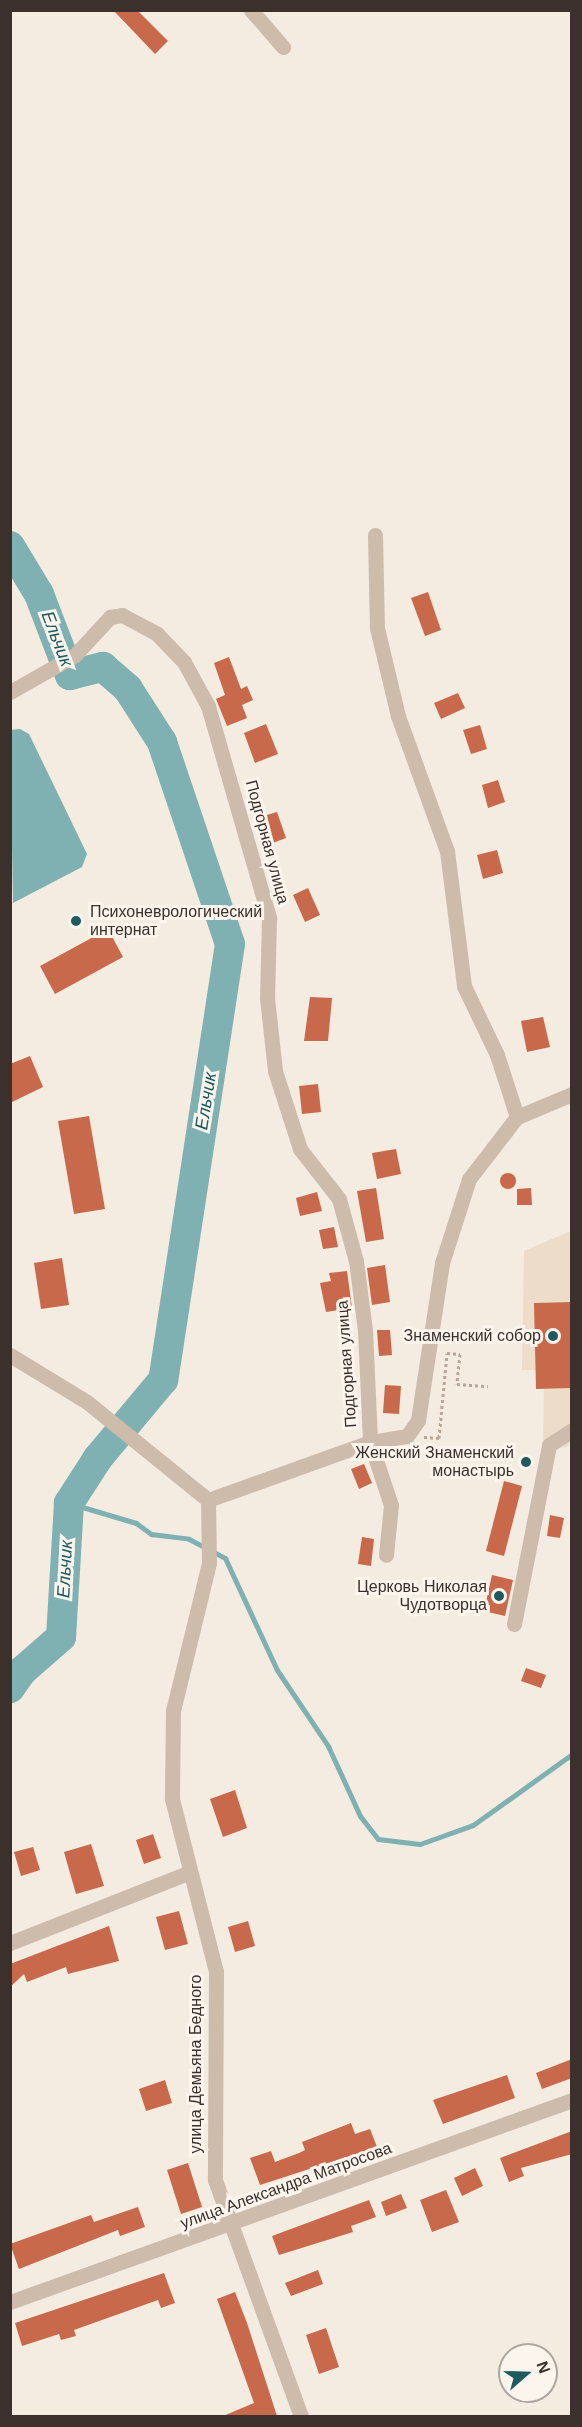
<!DOCTYPE html>
<meta charset="utf-8">
<style>
body{margin:0}
#map{position:relative;width:582px;height:2427px;overflow:hidden;background:#f4ebe1;font-family:Arial,sans-serif}
div>[style]{position:absolute}
[style*='--x']{left:calc(var(--x)*1px);top:calc(var(--y)*1px);width:calc(var(--w)*1px);rotate:calc(var(--a)*1deg)}
.plaza>*{inset:0;background:#ecdcc8}
.water>*{inset:0;background:#7fb0b2}
.stream>*{height:5px;margin:-2.5px;padding:0 2.5px;transform-origin:2.5px;border-radius:2.5px;background:#7fb0b2}
.river>*{height:30px;margin:-15px;padding:0 15px;transform-origin:15px;border-radius:15px;background:#7fb0b2}
.building>*{inset:0;background:#c8694b}
.round{border-radius:50%}
.path>*{height:3px;margin-top:-1.5px;transform-origin:0;background:repeating-linear-gradient(90deg,#b9a596 0 3px,transparent 0 6px)}
.street>*{height:15px;margin:-7.5px;padding:0 7.5px;transform-origin:7.5px;border-radius:7.5px;background:#cdbbac}
.dots>*{width:16px;height:16px;translate:-50% -50%;box-sizing:border-box;border:3px solid #fbf5ee;border-radius:50%}
span{translate:-50% -50%;white-space:nowrap;text-align:center;line-height:1.15;-webkit-text-stroke:6px #fbf5ee;paint-order:stroke}
.street-label{font-size:16px;color:#3b302b}
.poi-label{font-size:16px;color:#3b302b}
.left{translate:0 -50%;text-align:left}
.right{translate:-100% -50%;text-align:right}
.water-label{font-size:18px;color:#1f5a5e;font-style:italic}
.frame{position:absolute;inset:0;border:12px solid #3b302b;pointer-events:none}
.north{position:absolute;left:498px;top:2343px;width:60px;height:60px;box-sizing:border-box;background:#fbf5ee;border:2px solid #aea6a0;border-radius:50%;rotate:70deg;font-size:16px;font-weight:700;line-height:24px;text-align:center;color:#3b302b}
.north::after{content:'';display:block;margin:auto;width:21px;height:27px;background:#1f5a5e;clip-path:polygon(50% 0,100% 100%,50% 72%,0 100%)}
</style>
<div id="map">
<div class="plaza">
<div style="clip-path:polygon(571px 1231px,571px 1302px,535px 1303px,536px 1370px,522px 1370px,524px 1251px)"></div>
<div style="clip-path:polygon(571px 1388px,571px 1441px,567px 1447px,543px 1450px,544px 1389px)"></div>
</div>
<div class="water">
<div style="clip-path:polygon(20px 729px,29px 734px,87px 854px,82px 867px,13px 903px,10px 730px)"></div>
</div>
<div class="stream">
<div style="--x:69;--y:1503;--w:70;--a:16.6"></div>
<div style="--x:136;--y:1523;--w:19;--a:36"></div>
<div style="--x:151;--y:1534;--w:38;--a:7"></div>
<div style="--x:189;--y:1539;--w:41;--a:27.8"></div>
<div style="--x:225;--y:1558;--w:123;--a:65.1"></div>
<div style="--x:277;--y:1670;--w:92;--a:56.1"></div>
<div style="--x:328;--y:1746;--w:77;--a:65.4"></div>
<div style="--x:360;--y:1816;--w:29;--a:52"></div>
<div style="--x:378;--y:1839;--w:42;--a:6.8"></div>
<div style="--x:420;--y:1844;--w:56;--a:-19.7"></div>
<div style="--x:473;--y:1825;--w:122;--a:-35.6"></div>
</div>
<div class="river">
<div style="--x:10;--y:546;--w:56;--a:58.9"></div>
<div style="--x:39;--y:594;--w:87;--a:69.1"></div>
<div style="--x:70;--y:675;--w:34;--a:-14"></div>
<div style="--x:103;--y:667;--w:33;--a:41"></div>
<div style="--x:128;--y:689;--w:63;--a:57.3"></div>
<div style="--x:162;--y:742;--w:213;--a:71.4"></div>
<div style="--x:230;--y:944;--w:441;--a:98.7"></div>
<div style="--x:163;--y:1380;--w:102;--a:129.8"></div>
<div style="--x:98;--y:1458;--w:54;--a:122.8"></div>
<div style="--x:69;--y:1503;--w:134;--a:93.4"></div>
<div style="--x:61;--y:1637;--w:52;--a:138.9"></div>
<div style="--x:22;--y:1671;--w:21;--a:125"></div>
</div>
<div class="building">
<div style="clip-path:polygon(113px 10px,137px 10px,168px 41px,155px 54px)"></div>
<div style="clip-path:polygon(428px 592px,441px 630px,425px 636px,411px 598px)"></div>
<div style="clip-path:polygon(229px 657px,241px 689px,247px 686px,253px 700px,242px 705px,247px 718px,227px 726px,216px 699px,225px 695px,214px 663px)"></div>
<div style="clip-path:polygon(458px 693px,465px 708px,441px 719px,434px 703px)"></div>
<div style="clip-path:polygon(266px 724px,278px 754px,255px 763px,244px 733px)"></div>
<div style="clip-path:polygon(480px 725px,487px 749px,471px 754px,463px 730px)"></div>
<div style="clip-path:polygon(498px 780px,505px 802px,488px 808px,482px 785px)"></div>
<div style="clip-path:polygon(277px 812px,286px 838px,270px 844px,260px 817px)"></div>
<div style="clip-path:polygon(497px 850px,503px 873px,483px 879px,477px 855px)"></div>
<div style="clip-path:polygon(308px 888px,320px 915px,305px 922px,293px 895px)"></div>
<div style="clip-path:polygon(108px 929px,123px 957px,55px 994px,40px 966px)"></div>
<div style="clip-path:polygon(310px 997px,332px 998px,328px 1041px,304px 1041px)"></div>
<div style="clip-path:polygon(543px 1017px,550px 1047px,527px 1052px,521px 1021px)"></div>
<div style="clip-path:polygon(30px 1056px,43px 1087px,10px 1103px,10px 1064px)"></div>
<div style="clip-path:polygon(318px 1084px,321px 1112px,302px 1114px,299px 1086px)"></div>
<div style="clip-path:polygon(89px 1116px,105px 1209px,74px 1214px,58px 1121px)"></div>
<div style="clip-path:polygon(396px 1149px,401px 1174px,377px 1179px,372px 1153px)"></div>
<div class="round" style="left:500px;top:1173px;width:16px;height:16px"></div>
<div style="clip-path:polygon(376px 1188px,384px 1239px,366px 1242px,357px 1191px)"></div>
<div style="clip-path:polygon(531px 1188px,532px 1205px,517px 1205px,517px 1189px)"></div>
<div style="clip-path:polygon(317px 1192px,322px 1211px,300px 1216px,296px 1198px)"></div>
<div style="clip-path:polygon(334px 1227px,338px 1247px,323px 1249px,319px 1230px)"></div>
<div style="clip-path:polygon(62px 1258px,69px 1305px,41px 1309px,34px 1263px)"></div>
<div style="clip-path:polygon(385px 1265px,390px 1302px,372px 1305px,367px 1268px)"></div>
<div style="clip-path:polygon(347px 1271px,352px 1308px,326px 1312px,320px 1283px,331px 1281px,329px 1273px)"></div>
<div style="clip-path:polygon(572px 1302px,572px 1388px,536px 1389px,534px 1303px)"></div>
<div style="clip-path:polygon(377px 1330px,390px 1330px,392px 1355px,379px 1356px)"></div>
<div style="clip-path:polygon(385px 1385px,401px 1386px,399px 1414px,383px 1413px)"></div>
<div style="clip-path:polygon(364px 1464px,372px 1483px,359px 1489px,351px 1469px)"></div>
<div style="clip-path:polygon(504px 1481px,522px 1486px,504px 1556px,486px 1551px)"></div>
<div style="clip-path:polygon(550px 1515px,564px 1518px,560px 1538px,547px 1536px)"></div>
<div style="clip-path:polygon(362px 1537px,374px 1539px,371px 1566px,358px 1564px)"></div>
<div style="clip-path:polygon(492px 1575px,513px 1580px,505px 1616px,484px 1611px)"></div>
<div style="clip-path:polygon(526px 1668px,546px 1675px,541px 1688px,521px 1681px)"></div>
<div style="clip-path:polygon(235px 1790px,247px 1828px,223px 1837px,210px 1799px)"></div>
<div style="clip-path:polygon(153px 1834px,161px 1858px,144px 1864px,136px 1840px)"></div>
<div style="clip-path:polygon(91px 1844px,104px 1886px,76px 1894px,64px 1852px)"></div>
<div style="clip-path:polygon(33px 1847px,40px 1870px,21px 1876px,14px 1852px)"></div>
<div style="clip-path:polygon(179px 1911px,188px 1944px,165px 1950px,156px 1917px)"></div>
<div style="clip-path:polygon(248px 1921px,255px 1946px,235px 1952px,228px 1927px)"></div>
<div style="clip-path:polygon(109px 1926px,119px 1961px,68px 1974px,66px 1967px,27px 1982px,24px 1974px,10px 1987px,10px 1964px)"></div>
<div style="clip-path:polygon(572px 2059px,572px 2078px,542px 2089px,536px 2073px)"></div>
<div style="clip-path:polygon(507px 2075px,515px 2098px,443px 2124px,433px 2100px)"></div>
<div style="clip-path:polygon(165px 2080px,172px 2103px,146px 2111px,139px 2089px)"></div>
<div style="clip-path:polygon(351px 2123px,355px 2134px,370px 2129px,377px 2147px,260px 2185px,250px 2158px,271px 2151px,275px 2162px,299px 2153px,305px 2150px,302px 2142px)"></div>
<div style="clip-path:polygon(572px 2131px,572px 2154px,521px 2168px,524px 2176px,509px 2182px,500px 2158px)"></div>
<div style="clip-path:polygon(188px 2163px,202px 2207px,181px 2214px,167px 2170px)"></div>
<div style="clip-path:polygon(475px 2168px,483px 2186px,462px 2196px,454px 2178px)"></div>
<div style="clip-path:polygon(446px 2190px,459px 2222px,432px 2232px,420px 2200px)"></div>
<div style="clip-path:polygon(401px 2194px,407px 2208px,386px 2216px,381px 2202px)"></div>
<div style="clip-path:polygon(369px 2200px,376px 2217px,351px 2226px,353px 2232px,279px 2255px,272px 2236px)"></div>
<div style="clip-path:polygon(138px 2207px,145px 2227px,120px 2236px,118px 2230px,19px 2269px,10px 2244px,91px 2215px,94px 2222px)"></div>
<div style="clip-path:polygon(318px 2270px,323px 2284px,291px 2296px,285px 2283px)"></div>
<div style="clip-path:polygon(164px 2273px,175px 2303px,161px 2308px,158px 2300px,74px 2330px,76px 2336px,61px 2340px,59px 2334px,22px 2346px,15px 2323px)"></div>
<div style="clip-path:polygon(235px 2292px,247px 2323px,277px 2416px,223px 2416px,254px 2403px,217px 2299px)"></div>
<div style="clip-path:polygon(326px 2328px,339px 2367px,319px 2374px,306px 2335px)"></div>
</div>
<div class="path">
<div style="--x:424;--y:1437;--w:15;--a:4"></div>
<div style="--x:439;--y:1438;--w:85;--a:-84.6"></div>
<div style="--x:447;--y:1353;--w:13;--a:4"></div>
<div style="--x:460;--y:1354;--w:30;--a:96"></div>
<div style="--x:457;--y:1384;--w:31;--a:4"></div>
</div>
<div class="street">
<div style="--x:251;--y:10;--w:49;--a:49.1"></div>
<div style="--x:375;--y:535;--w:93;--a:88.8"></div>
<div style="--x:377;--y:628;--w:90;--a:76.6"></div>
<div style="--x:398;--y:716;--w:144;--a:70.1"></div>
<div style="--x:447;--y:851;--w:136;--a:82.8"></div>
<div style="--x:464;--y:986;--w:76;--a:64.4"></div>
<div style="--x:497;--y:1055;--w:65;--a:72.1"></div>
<div style="--x:10;--y:692;--w:75;--a:-29.6"></div>
<div style="--x:75;--y:655;--w:52;--a:-47.4"></div>
<div style="--x:110;--y:617;--w:12;--a:-9"></div>
<div style="--x:122;--y:615;--w:40;--a:28"></div>
<div style="--x:157;--y:634;--w:39;--a:46"></div>
<div style="--x:184;--y:662;--w:50;--a:61.4"></div>
<div style="--x:208;--y:706;--w:221;--a:73.9"></div>
<div style="--x:269;--y:918;--w:80;--a:91.4"></div>
<div style="--x:267;--y:998;--w:73;--a:83.7"></div>
<div style="--x:275;--y:1071;--w:82;--a:72.2"></div>
<div style="--x:300;--y:1149;--w:63;--a:52"></div>
<div style="--x:339;--y:1199;--w:64;--a:74.7"></div>
<div style="--x:356;--y:1261;--w:70;--a:82.6"></div>
<div style="--x:365;--y:1330;--w:112;--a:87.4"></div>
<div style="--x:370;--y:1442;--w:66;--a:71.6"></div>
<div style="--x:391;--y:1505;--w:50;--a:95.7"></div>
<div style="--x:10;--y:1355;--w:90;--a:31.4"></div>
<div style="--x:87;--y:1402;--w:156;--a:39"></div>
<div style="--x:208;--y:1500;--w:172;--a:-19.7"></div>
<div style="--x:370;--y:1442;--w:37;--a:-9"></div>
<div style="--x:407;--y:1436;--w:19;--a:-55"></div>
<div style="--x:418;--y:1420;--w:159;--a:-81.3"></div>
<div style="--x:442;--y:1263;--w:88;--a:-72.2"></div>
<div style="--x:469;--y:1179;--w:78;--a:-52.3"></div>
<div style="--x:517;--y:1117;--w:60;--a:-22.7"></div>
<div style="--x:208;--y:1500;--w:63;--a:89.1"></div>
<div style="--x:209;--y:1563;--w:152;--a:103.7"></div>
<div style="--x:173;--y:1711;--w:88;--a:90.7"></div>
<div style="--x:172;--y:1799;--w:178;--a:75.7"></div>
<div style="--x:216;--y:1971;--w:209;--a:90.3"></div>
<div style="--x:215;--y:2180;--w:251;--a:70"></div>
<div style="--x:514;--y:1624;--w:182;--a:-78.9"></div>
<div style="--x:549;--y:1445;--w:27;--a:-33"></div>
<div style="--x:10;--y:1943;--w:191;--a:-21.5"></div>
<div style="--x:10;--y:2302;--w:597;--a:-19.77"></div>
</div>
<div class="dots">
<div style="left:76px;top:921px;background:#1f5a5e"></div>
<div style="left:553px;top:1336px;background:#1f5a5e"></div>
<div style="left:526px;top:1462px;background:#1f5a5e"></div>
<div style="left:499px;top:1596px;background:#1f5a5e"></div>
</div>
<div class="street-label">
<span style="left:267px;top:842px;rotate:75deg">Подгорная улица</span>
<span style="left:347px;top:1364px;rotate:-94deg">Подгорная улица</span>
<span style="left:196px;top:2064px;rotate:-90deg">улица Демьяна Бедного</span>
<span style="left:286px;top:2186px;rotate:-20deg">улица Александра Матросова</span>
</div>
<div class="poi-label">
<span class="left" style="left:90px;top:921px">Психоневрологический<br>интернат</span>
<span class="right" style="left:541px;top:1336px">Знаменский собор</span>
<span class="right" style="left:514px;top:1462px">Женский Знаменский<br>монастырь</span>
<span class="right" style="left:487px;top:1596px">Церковь Николая<br>Чудотворца</span>
</div>
<div class="water-label">
<span style="left:57px;top:639px;rotate:69deg">Ельчик</span>
<span style="left:206px;top:1101px;rotate:-81deg">Ельчик</span>
<span style="left:65px;top:1569px;rotate:-87deg">Ельчик</span>
</div>
<div class="frame"></div>
<div class="north">N</div>
</div>
